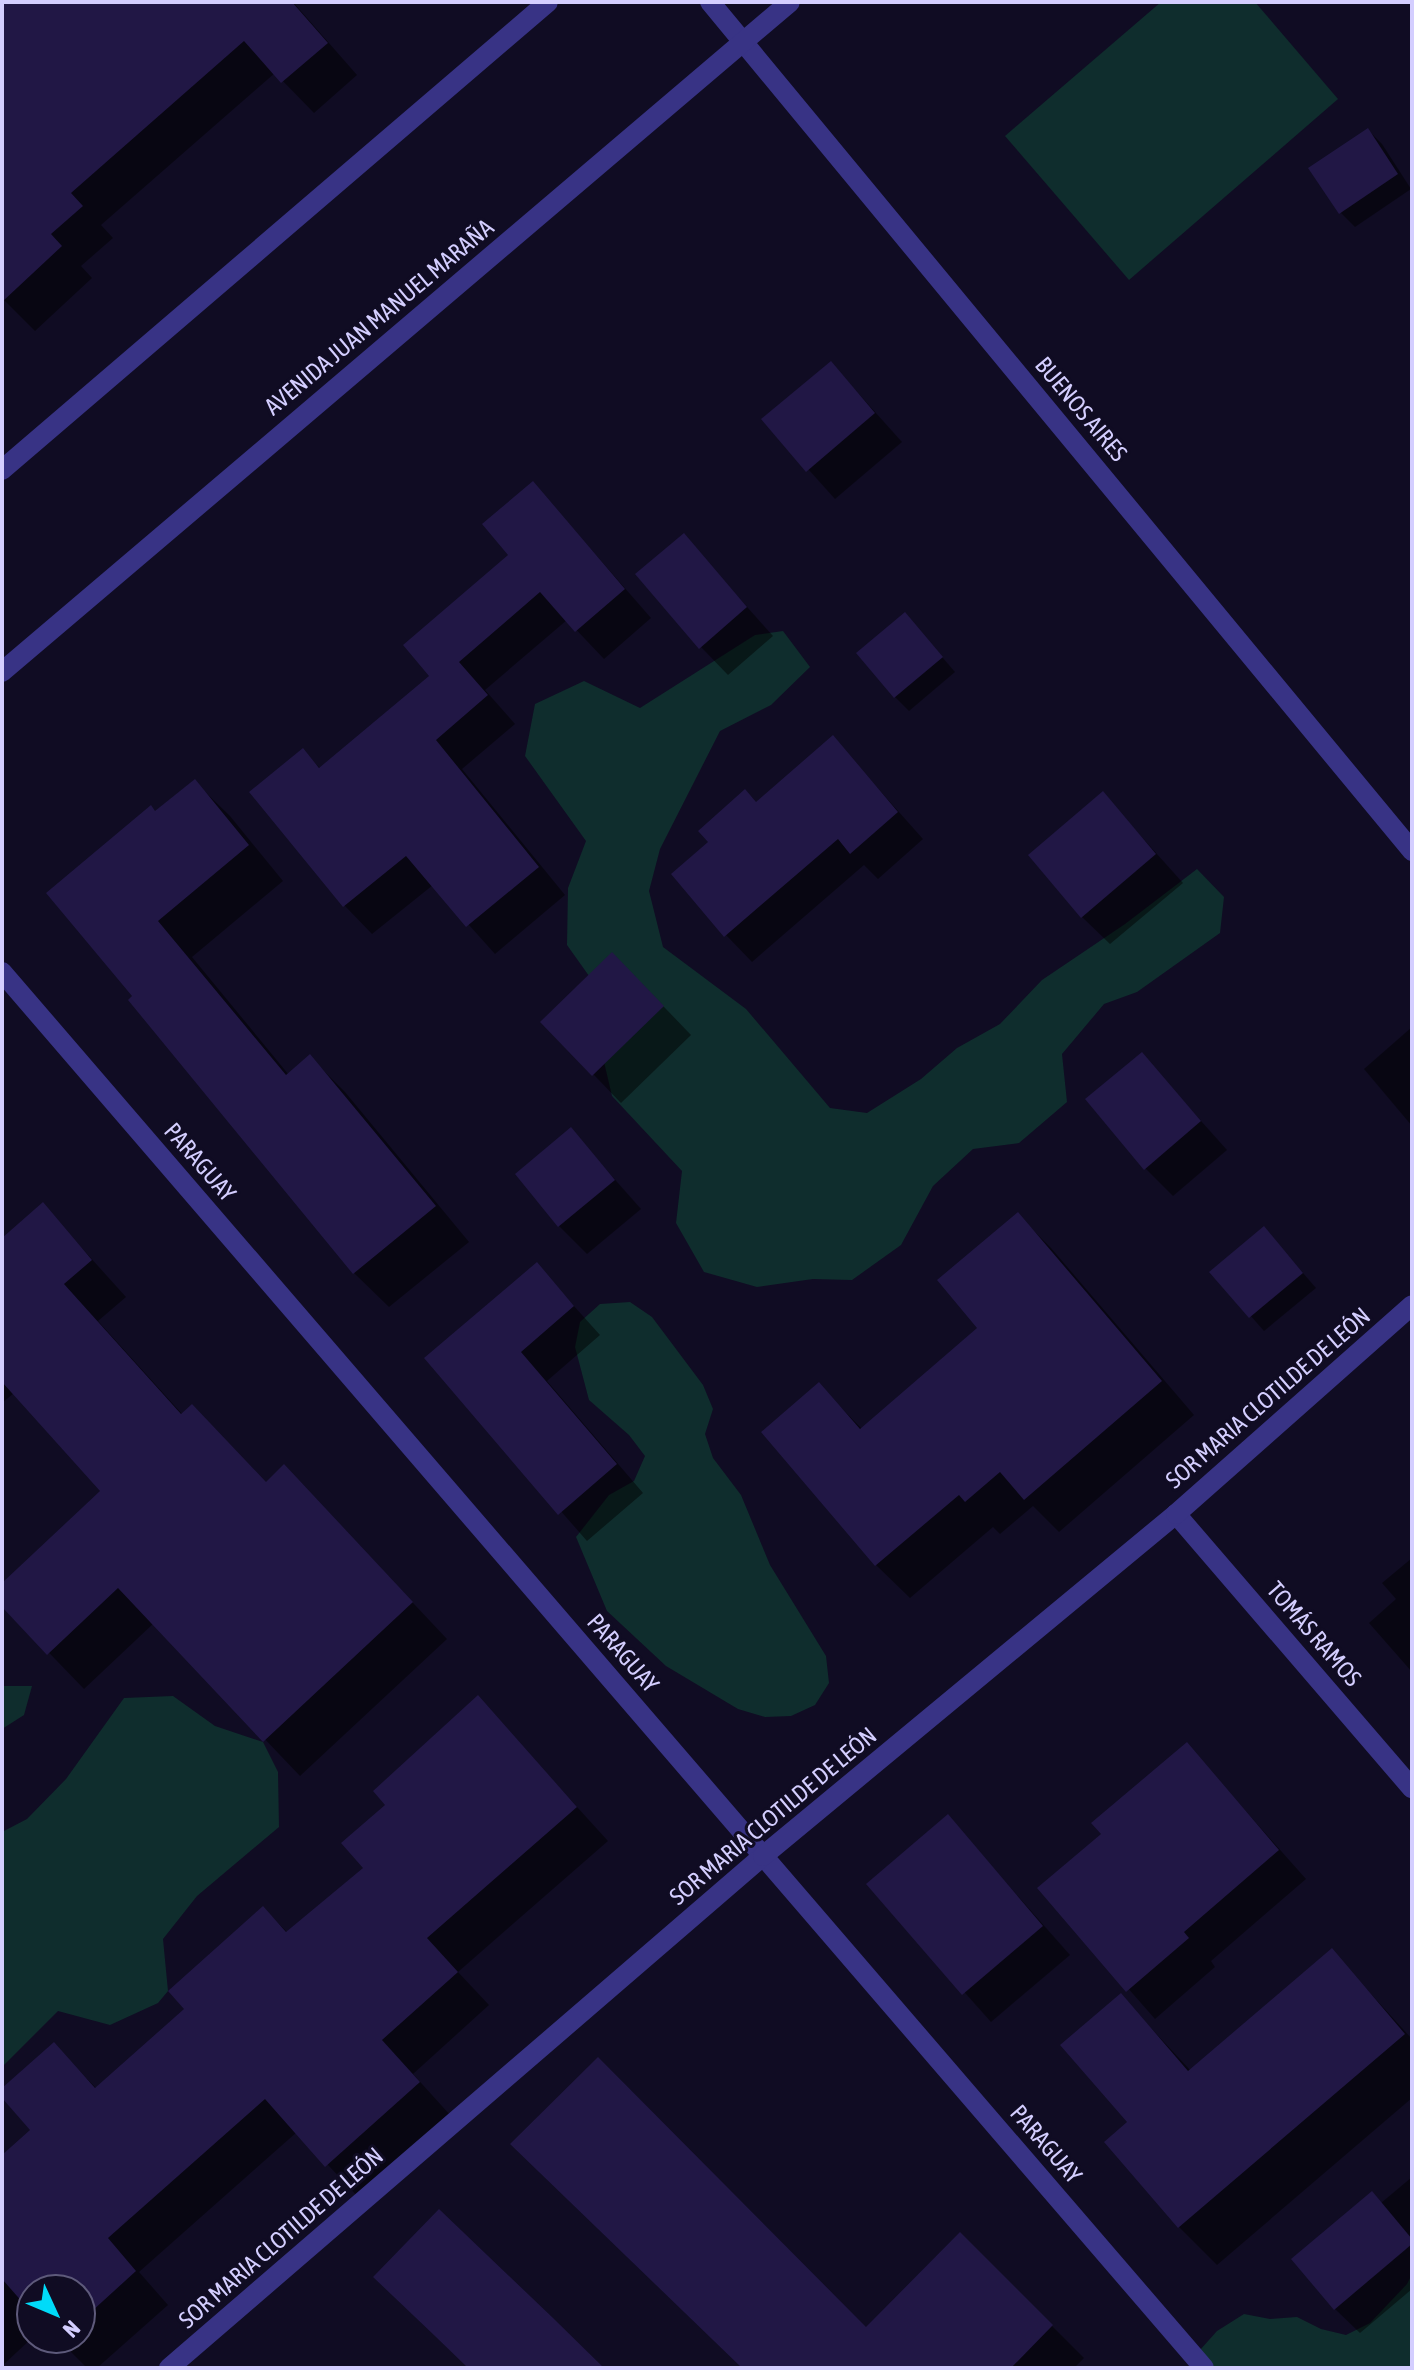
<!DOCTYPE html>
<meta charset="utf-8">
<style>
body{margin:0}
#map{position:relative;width:1414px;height:2370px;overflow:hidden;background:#100c23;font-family:"Asap Condensed",sans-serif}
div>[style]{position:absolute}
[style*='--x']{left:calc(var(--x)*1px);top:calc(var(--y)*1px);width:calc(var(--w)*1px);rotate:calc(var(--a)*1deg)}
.green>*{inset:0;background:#0f2d2d}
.shadow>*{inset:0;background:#0007}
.building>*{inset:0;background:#211745}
.minor>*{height:20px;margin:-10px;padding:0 10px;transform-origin:10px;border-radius:10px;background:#383385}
span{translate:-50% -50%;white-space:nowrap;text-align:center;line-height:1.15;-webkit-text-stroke:6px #100c23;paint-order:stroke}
.street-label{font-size:24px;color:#d4ceff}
.frame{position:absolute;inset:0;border:4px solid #d4ceff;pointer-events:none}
.north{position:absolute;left:16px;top:2274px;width:80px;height:80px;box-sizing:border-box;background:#100c23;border:2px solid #5e5a7b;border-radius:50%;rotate:134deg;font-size:22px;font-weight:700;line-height:32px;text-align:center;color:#d4ceff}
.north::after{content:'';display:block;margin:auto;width:28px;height:36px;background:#00dbf9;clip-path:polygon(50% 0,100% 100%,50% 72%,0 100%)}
</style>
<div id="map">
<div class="green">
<div style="clip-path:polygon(1161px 2px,1255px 2px,1338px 99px,1129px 280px,1005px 136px)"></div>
<div style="clip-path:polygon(783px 631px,810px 667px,771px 705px,720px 731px,660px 849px,649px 891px,663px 947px,746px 1009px,830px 1108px,867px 1113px,921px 1079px,957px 1048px,1000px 1024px,1042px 980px,1125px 924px,1197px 869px,1224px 897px,1220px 933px,1137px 992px,1104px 1004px,1062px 1054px,1067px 1102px,1019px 1143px,973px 1149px,933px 1186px,901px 1245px,852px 1280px,813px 1279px,757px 1287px,704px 1272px,676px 1223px,682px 1171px,612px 1096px,600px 1045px,599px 990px,567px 945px,568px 888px,586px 841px,525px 756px,535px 704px,584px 681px,640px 708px,755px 635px)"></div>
<div style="clip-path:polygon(630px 1302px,652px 1317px,703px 1385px,713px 1409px,705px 1434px,713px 1458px,741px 1495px,770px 1565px,826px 1656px,829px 1683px,815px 1705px,791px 1716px,765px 1717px,738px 1709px,666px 1666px,607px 1611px,576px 1537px,609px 1495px,634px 1481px,645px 1456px,629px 1435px,589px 1400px,575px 1347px,580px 1322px,600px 1304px)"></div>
<div style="clip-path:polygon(2px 1686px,32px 1686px,24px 1715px,2px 1729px)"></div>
<div style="clip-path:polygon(173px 1696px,215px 1726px,263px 1742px,278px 1772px,279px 1827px,197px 1896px,163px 1939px,168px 1991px,158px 2003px,110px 2025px,58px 2011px,2px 2067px,2px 1832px,27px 1819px,66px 1779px,124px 1698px)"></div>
<div style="clip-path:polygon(1412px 2274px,1412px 2368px,1195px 2368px,1200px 2350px,1217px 2331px,1244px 2314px,1270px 2319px,1297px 2317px,1321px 2329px,1346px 2335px,1370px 2323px,1407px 2284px)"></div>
</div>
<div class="shadow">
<div style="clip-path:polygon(32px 2px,293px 2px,357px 75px,314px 113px,275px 73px,101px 225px,113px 238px,81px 266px,92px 278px,35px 331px,2px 298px,2px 58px)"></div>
<div style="clip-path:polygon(1368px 130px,1382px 144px,1411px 189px,1355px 227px,1341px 213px)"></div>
<div style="clip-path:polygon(831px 363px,902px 442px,835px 499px,764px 420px)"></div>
<div style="clip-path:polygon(533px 483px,651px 618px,604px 659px,567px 620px,485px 690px,515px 724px,462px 769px,565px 895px,495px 954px,433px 885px,372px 934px,345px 906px,252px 792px,302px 751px,321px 769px,432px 677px,511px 555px)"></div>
<div style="clip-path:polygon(684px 536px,773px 636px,728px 675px,701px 647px)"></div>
<div style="clip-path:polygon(918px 629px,955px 672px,909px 711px,895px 697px)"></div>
<div style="clip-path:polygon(833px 738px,923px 839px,878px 879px,864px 865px,752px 962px,726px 935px)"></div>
<div style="clip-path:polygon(195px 782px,230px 816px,283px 881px,192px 957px,289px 1075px,310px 1057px,345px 1092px,469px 1242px,389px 1307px,354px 1273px,135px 996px,156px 813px)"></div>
<div style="clip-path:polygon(1103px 794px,1183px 883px,1110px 944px,1082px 917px)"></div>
<div style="clip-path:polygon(640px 982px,691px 1035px,621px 1103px,543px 1022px)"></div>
<div style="clip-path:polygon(1412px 1027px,1412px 1126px,1364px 1069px)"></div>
<div style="clip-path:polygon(1142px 1055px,1227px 1150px,1173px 1196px,1145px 1168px)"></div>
<div style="clip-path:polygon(571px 1130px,641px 1209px,587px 1254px,559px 1226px)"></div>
<div style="clip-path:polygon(43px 1205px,126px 1297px,98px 1321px,183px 1415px,267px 1484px,319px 1503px,447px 1639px,300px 1776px,154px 1623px,84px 1689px,2px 1604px,2px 1586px,102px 1491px,14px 1393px,2px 1403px,2px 1240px)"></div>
<div style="clip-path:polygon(1017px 1214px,1051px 1248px,1194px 1415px,1059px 1532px,1033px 1506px,1000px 1534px,993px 1527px,910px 1598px,876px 1565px,819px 1385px,862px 1429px,980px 1328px)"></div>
<div style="clip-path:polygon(1264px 1228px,1316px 1288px,1264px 1331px,1212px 1272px)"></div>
<div style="clip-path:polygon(537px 1265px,600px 1335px,547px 1381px,643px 1493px,587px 1541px,427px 1358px)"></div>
<div style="clip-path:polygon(1412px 1558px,1412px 1672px,1369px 1623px,1396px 1599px,1382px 1583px)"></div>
<div style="clip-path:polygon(478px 1698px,608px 1841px,458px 1972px,489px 2005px,413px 2074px,451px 2116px,359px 2198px,297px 2132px,139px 2272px,168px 2305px,97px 2368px,87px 2368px,57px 2338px,80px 2338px,80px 2290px,32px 2290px,32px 2338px,2px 2366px,2px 2158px,33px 2130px,2px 2091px,54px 2045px,97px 2089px,186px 2009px,263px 1908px,288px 1933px,366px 1869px,388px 1805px)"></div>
<div style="clip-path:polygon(1187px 1745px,1306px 1879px,1211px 1961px,1215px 1967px,1155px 2019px,1040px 1888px,1104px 1834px)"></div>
<div style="clip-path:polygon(948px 1817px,1070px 1955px,991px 2022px,868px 1884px)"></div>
<div style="clip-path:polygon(1331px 1950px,1412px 2039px,1412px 2098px,1217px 2265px,1179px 2227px,1130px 2123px,1121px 1996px,1191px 2071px)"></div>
<div style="clip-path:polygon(1412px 2177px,1412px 2289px,1360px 2333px,1335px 2309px,1381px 2203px)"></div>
<div style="clip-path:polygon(960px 2234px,1084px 2358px,1074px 2368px,744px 2368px,866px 2329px)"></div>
</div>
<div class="building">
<div style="clip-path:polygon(2px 2px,292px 2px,328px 43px,281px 83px,244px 41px,71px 193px,83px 206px,51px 234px,62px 246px,2px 302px)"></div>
<div style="clip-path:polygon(1368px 128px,1398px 174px,1339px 214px,1308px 168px)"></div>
<div style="clip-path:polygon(831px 361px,875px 413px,806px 472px,761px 419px)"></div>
<div style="clip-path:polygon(533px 481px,625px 589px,575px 632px,540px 592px,459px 662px,488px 695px,436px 740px,539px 867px,466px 927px,406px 856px,343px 907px,249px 792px,303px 748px,319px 768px,429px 676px,403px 645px,508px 555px,482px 524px)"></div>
<div style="clip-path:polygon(684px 533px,747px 607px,699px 649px,635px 574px)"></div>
<div style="clip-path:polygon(905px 612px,943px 657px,894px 698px,856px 653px)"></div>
<div style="clip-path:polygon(833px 735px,898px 812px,850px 854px,838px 839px,724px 937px,671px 874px,708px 842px,698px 831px,745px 789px,756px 802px)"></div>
<div style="clip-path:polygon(195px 779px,249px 845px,158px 921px,286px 1075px,310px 1054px,436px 1206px,353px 1274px,128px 1000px,132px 996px,46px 893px,151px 805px,155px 811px)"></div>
<div style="clip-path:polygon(1103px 791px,1156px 854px,1081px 918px,1028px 855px)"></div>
<div style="clip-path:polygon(612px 952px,664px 1006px,592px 1076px,540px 1022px)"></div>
<div style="clip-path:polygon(1142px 1052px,1201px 1121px,1144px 1170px,1085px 1099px)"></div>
<div style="clip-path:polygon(571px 1127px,615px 1180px,558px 1227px,515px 1174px)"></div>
<div style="clip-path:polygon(43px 1202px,92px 1260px,64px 1284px,181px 1414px,192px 1404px,266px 1482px,284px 1464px,413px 1602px,263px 1742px,118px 1588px,47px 1655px,2px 1607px,2px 1583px,100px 1491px,2px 1382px,2px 1238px)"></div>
<div style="clip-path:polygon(1018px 1212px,1162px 1381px,1024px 1500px,1000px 1472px,965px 1502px,959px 1495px,875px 1566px,761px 1432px,819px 1382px,860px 1429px,977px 1328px,937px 1280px)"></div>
<div style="clip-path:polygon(1264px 1226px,1303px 1273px,1249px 1318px,1209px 1272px)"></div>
<div style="clip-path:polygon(537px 1262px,574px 1306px,521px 1352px,617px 1464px,558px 1515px,424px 1358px)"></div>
<div style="clip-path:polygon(478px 1695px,577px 1807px,427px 1938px,458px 1972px,382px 2040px,420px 2082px,325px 2167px,265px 2099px,108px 2238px,136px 2271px,80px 2322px,80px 2290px,32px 2290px,32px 2313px,2px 2279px,2px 2155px,30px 2130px,2px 2098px,2px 2088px,54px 2042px,95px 2088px,184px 2009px,168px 1991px,263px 1906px,286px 1932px,363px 1868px,341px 1843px,385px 1805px,373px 1791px)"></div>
<div style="clip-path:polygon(1187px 1742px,1279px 1850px,1184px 1932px,1189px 1938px,1126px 1992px,1037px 1888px,1101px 1834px,1091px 1823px)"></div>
<div style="clip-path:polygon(948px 1814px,1043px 1926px,962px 1995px,866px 1884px)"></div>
<div style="clip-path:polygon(1332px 1948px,1405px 2034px,1178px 2228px,1104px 2142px,1127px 2122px,1060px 2045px,1121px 1993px,1188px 2071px)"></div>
<div style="clip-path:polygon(598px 2057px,866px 2327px,960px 2232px,1053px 2325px,1011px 2368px,742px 2368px,510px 2144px)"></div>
<div style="clip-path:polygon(1372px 2191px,1412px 2239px,1412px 2244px,1334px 2310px,1291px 2259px)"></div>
<div style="clip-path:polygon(439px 2209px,553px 2318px,604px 2368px,468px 2368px,435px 2336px,373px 2277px)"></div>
</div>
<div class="minor">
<div style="--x:710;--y:2;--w:1102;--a:50.41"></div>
<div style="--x:2;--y:470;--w:719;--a:-40.6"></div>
<div style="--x:2;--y:672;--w:1034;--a:-40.37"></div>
<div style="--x:2;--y:972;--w:1842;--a:49.27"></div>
<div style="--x:1176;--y:1514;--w:362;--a:49.3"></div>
<div style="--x:169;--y:2368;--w:784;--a:-40.76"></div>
<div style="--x:763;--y:1856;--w:536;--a:-39.63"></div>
<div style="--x:1176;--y:1514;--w:315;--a:-41.5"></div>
</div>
<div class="street-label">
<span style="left:379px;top:317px;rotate:-40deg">AVENIDA JUAN MANUEL MARAÑA</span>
<span style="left:1081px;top:409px;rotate:50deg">BUENOS AIRES</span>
<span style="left:200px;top:1162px;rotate:49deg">PARAGUAY</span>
<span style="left:1268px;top:1398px;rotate:-41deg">SOR MARIA CLOTILDE DE LEÓN</span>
<span style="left:1314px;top:1634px;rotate:49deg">TOMÁS RAMOS</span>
<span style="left:623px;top:1653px;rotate:49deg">PARAGUAY</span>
<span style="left:773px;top:1816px;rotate:-40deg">SOR MARIA CLOTILDE DE LEÓN</span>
<span style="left:1046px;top:2144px;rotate:49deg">PARAGUAY</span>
<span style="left:281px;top:2238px;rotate:-41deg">SOR MARIA CLOTILDE DE LEÓN</span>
</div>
<div class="frame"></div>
<div class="north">N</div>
</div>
